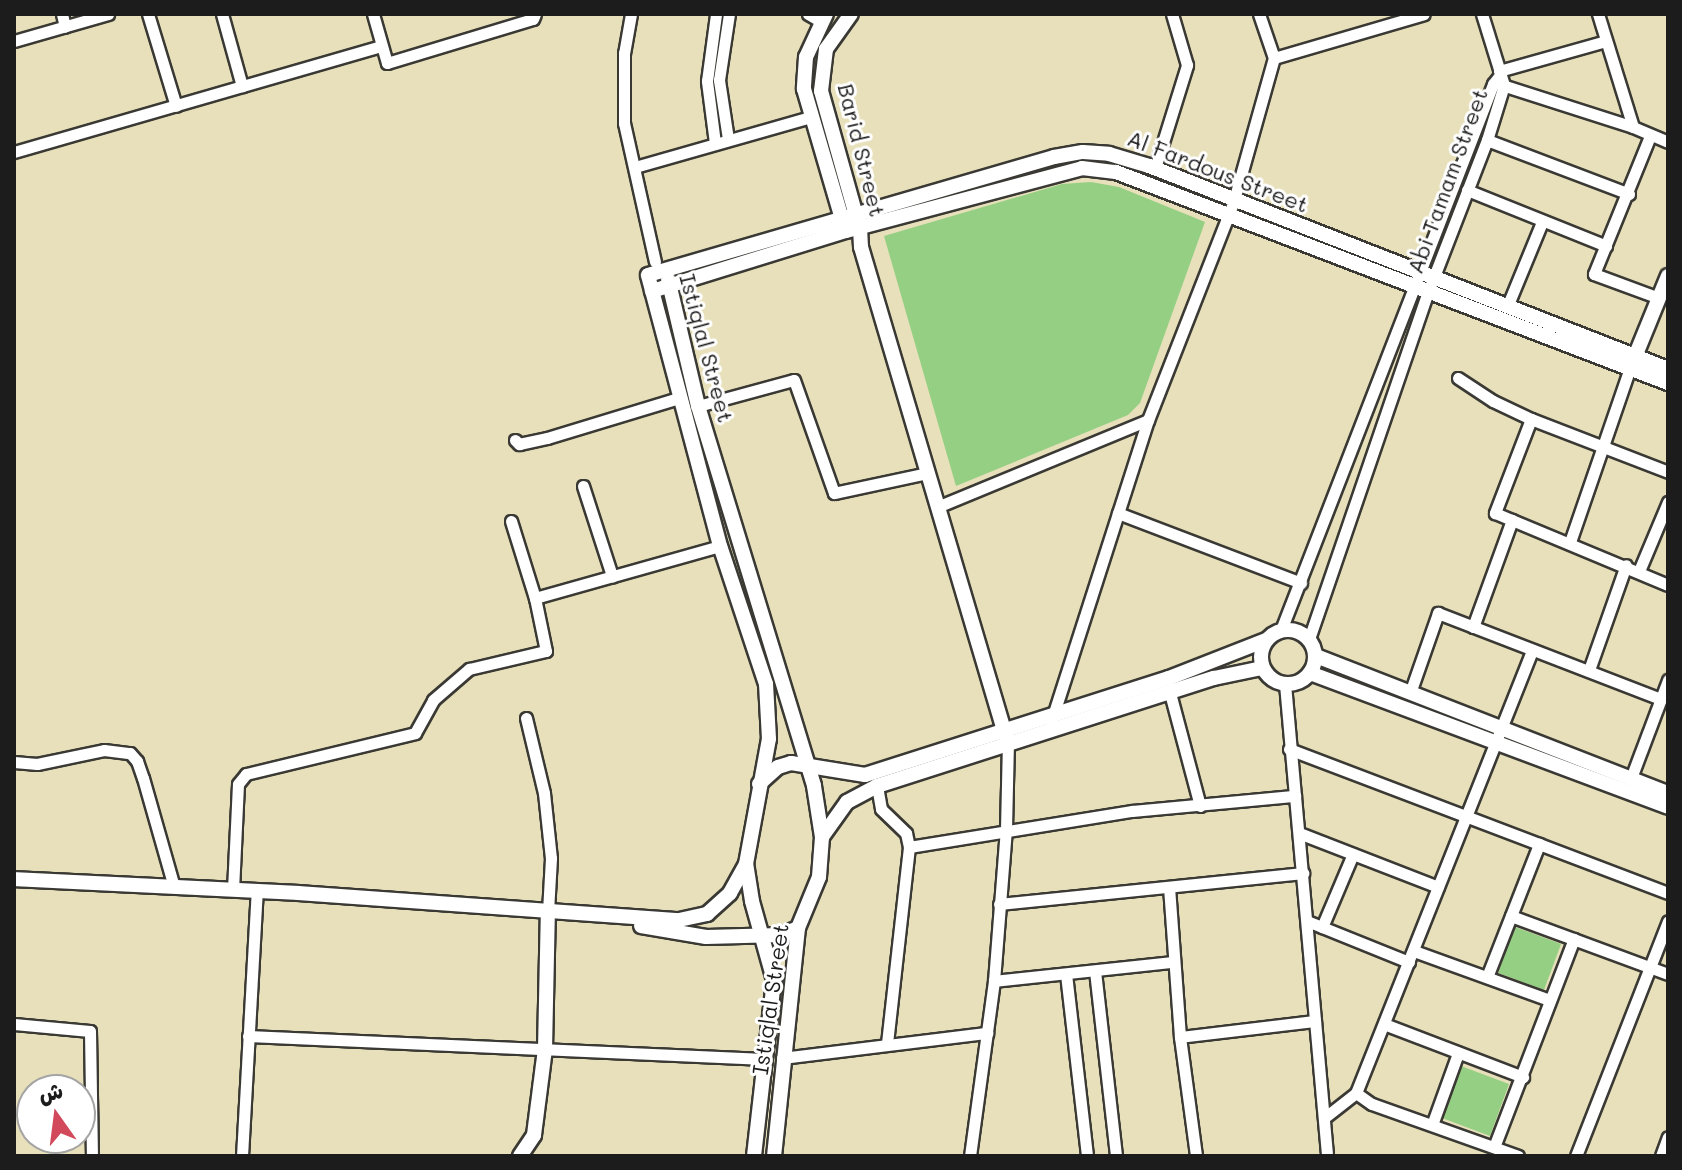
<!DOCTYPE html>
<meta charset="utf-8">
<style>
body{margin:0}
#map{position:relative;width:1682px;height:1170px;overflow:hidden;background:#e7e0ba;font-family:Mali,"Playpen Sans Arabic",sans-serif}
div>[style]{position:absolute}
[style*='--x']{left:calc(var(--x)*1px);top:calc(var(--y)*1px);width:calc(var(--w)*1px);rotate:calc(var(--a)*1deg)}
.green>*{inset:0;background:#95cf83}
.roads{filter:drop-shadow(2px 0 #3a3934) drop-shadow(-2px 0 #3a3934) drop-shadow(0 2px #3a3934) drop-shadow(0 -2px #3a3934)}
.minor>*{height:11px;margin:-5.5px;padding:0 5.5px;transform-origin:5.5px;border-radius:5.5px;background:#fff}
.tertiary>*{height:14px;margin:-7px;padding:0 7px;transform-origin:7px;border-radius:7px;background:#fff}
.tertiary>.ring{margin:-7px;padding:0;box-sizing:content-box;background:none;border:14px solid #fff;border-radius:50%}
.secondary>*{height:14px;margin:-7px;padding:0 7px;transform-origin:7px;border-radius:7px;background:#fff}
span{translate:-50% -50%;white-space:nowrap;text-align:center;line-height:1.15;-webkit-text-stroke:6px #fff;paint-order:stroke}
.street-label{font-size:22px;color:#1c1c1c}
.frame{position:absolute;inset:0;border:16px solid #1c1c1c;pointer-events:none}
.north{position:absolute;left:16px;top:1074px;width:80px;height:80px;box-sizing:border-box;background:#fff;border:2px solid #a4a4a4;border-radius:50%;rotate:346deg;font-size:22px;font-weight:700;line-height:32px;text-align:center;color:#1c1c1c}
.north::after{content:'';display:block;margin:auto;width:28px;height:36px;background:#d1495b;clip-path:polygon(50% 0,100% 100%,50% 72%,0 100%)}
</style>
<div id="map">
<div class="green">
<div style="clip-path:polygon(1091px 182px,1119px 187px,1205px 222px,1140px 403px,1128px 415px,956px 486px,884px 236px,1062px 184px)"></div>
<div style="clip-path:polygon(1515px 927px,1561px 944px,1544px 990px,1498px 973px)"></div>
<div style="clip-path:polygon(1461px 1066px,1509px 1084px,1490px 1136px,1442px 1118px)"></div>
</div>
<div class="roads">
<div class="minor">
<div style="--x:62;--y:14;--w:13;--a:77"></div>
<div style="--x:148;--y:14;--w:96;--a:73.1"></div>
<div style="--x:222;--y:14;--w:75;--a:74.5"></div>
<div style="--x:373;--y:14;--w:51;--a:74.1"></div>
<div style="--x:387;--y:63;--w:152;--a:-16.8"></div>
<div style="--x:533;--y:19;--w:5;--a:-68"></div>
<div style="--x:631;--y:14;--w:40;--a:100"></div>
<div style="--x:624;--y:53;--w:70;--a:90"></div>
<div style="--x:624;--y:123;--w:142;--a:77.4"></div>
<div style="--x:808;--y:14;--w:14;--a:30"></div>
<div style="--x:1598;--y:14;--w:118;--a:72.8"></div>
<div style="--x:14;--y:41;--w:98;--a:-16"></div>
<div style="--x:1274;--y:58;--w:156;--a:-16.3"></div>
<div style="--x:1499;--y:71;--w:111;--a:-15.7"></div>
<div style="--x:1499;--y:84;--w:141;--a:17.8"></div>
<div style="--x:1633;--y:127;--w:38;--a:23"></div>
<div style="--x:1650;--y:136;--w:149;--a:112.1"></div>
<div style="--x:1594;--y:274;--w:69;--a:20.3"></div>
<div style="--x:728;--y:139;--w:60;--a:-98.7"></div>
<div style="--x:719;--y:80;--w:67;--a:-81.4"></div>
<div style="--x:1487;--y:140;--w:152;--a:20.8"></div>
<div style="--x:715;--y:143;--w:63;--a:-97.4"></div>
<div style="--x:707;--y:81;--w:68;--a:-82.3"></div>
<div style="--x:14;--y:152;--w:382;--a:-16.1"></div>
<div style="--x:635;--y:167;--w:182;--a:-15.9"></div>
<div style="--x:1155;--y:168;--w:108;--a:-72.7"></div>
<div style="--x:1187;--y:65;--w:53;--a:-106.4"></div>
<div style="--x:1467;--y:190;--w:150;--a:21.9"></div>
<div style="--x:1507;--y:307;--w:92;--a:-67.6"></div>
<div style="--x:1458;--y:378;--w:42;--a:33.3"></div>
<div style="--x:1493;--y:401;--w:42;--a:25.3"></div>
<div style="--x:1531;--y:419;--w:147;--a:21.1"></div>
<div style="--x:698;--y:406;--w:99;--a:-15.2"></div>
<div style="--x:794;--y:380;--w:120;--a:70.5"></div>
<div style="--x:834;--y:493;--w:95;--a:-12.1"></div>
<div style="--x:1531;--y:419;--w:101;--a:111"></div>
<div style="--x:1495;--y:513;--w:187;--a:22.6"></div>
<div style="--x:515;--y:440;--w:6;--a:45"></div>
<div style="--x:519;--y:444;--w:29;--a:-12"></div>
<div style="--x:547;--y:438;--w:138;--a:-16.9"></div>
<div style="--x:583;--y:486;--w:95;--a:72.1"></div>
<div style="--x:937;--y:507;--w:228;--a:-22.4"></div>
<div style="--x:1118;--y:513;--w:196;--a:20.9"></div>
<div style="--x:511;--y:521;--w:81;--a:72.7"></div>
<div style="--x:1570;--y:542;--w:184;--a:-71"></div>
<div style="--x:1639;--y:571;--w:75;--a:-67.2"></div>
<div style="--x:1473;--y:627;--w:114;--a:-70"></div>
<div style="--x:1281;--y:630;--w:586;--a:-68.78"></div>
<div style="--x:1493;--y:84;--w:11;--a:-52"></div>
<div style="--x:1309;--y:639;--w:367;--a:-71.1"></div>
<div style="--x:1428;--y:292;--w:163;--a:-68.8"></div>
<div style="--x:1487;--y:140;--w:58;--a:-72.8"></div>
<div style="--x:1504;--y:85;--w:74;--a:-107.2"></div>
<div style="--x:1589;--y:670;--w:111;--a:-70.6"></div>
<div style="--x:1285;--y:684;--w:474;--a:84.9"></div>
<div style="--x:1170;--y:693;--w:117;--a:75.1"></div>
<div style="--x:1410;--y:693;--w:85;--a:-70.7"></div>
<div style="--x:1438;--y:613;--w:239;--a:21.1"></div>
<div style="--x:526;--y:718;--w:77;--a:76.5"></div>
<div style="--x:544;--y:793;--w:65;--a:83.9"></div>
<div style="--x:551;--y:858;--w:53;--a:93.2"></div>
<div style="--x:1051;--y:722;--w:317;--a:-72.2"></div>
<div style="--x:1148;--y:420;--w:236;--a:-68.6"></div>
<div style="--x:1234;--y:200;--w:148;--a:-74.3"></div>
<div style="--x:1274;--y:58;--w:46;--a:-108.8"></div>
<div style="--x:1289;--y:749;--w:405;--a:20.8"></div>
<div style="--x:14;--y:762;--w:23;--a:5"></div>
<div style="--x:37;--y:764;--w:68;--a:-11.8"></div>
<div style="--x:104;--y:750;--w:26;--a:7"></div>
<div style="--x:130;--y:753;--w:11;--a:49"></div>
<div style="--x:137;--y:761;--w:18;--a:71"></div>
<div style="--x:143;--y:778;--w:113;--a:74.1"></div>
<div style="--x:1631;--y:778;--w:105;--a:-69.3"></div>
<div style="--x:877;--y:786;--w:23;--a:80"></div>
<div style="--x:881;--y:809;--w:35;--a:44"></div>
<div style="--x:906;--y:833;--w:14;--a:78"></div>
<div style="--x:909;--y:847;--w:198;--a:96.4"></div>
<div style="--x:1299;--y:833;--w:149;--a:21.2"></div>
<div style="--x:909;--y:847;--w:226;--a:-9.2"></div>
<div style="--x:1132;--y:811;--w:164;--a:-5.3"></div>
<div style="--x:1169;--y:887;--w:150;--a:85.8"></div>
<div style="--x:1180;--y:1037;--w:120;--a:82.3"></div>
<div style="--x:233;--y:890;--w:106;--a:-87.3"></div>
<div style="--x:238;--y:784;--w:13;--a:-51"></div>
<div style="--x:246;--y:774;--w:174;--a:-13.6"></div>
<div style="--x:415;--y:733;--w:38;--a:-61"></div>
<div style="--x:433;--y:700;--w:48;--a:-40.7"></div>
<div style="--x:469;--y:669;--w:79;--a:-13.2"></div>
<div style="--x:546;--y:651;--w:54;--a:-101.7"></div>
<div style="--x:535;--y:598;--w:192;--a:-15.7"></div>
<div style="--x:999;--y:904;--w:306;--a:-5.8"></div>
<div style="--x:1511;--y:916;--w:167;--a:20.3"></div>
<div style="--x:1307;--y:921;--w:110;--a:21.9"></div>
<div style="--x:1322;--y:927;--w:79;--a:-67"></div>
<div style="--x:1414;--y:951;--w:144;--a:19.9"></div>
<div style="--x:1095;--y:971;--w:186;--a:83.5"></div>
<div style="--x:1066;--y:974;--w:183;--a:83.4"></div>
<div style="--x:1487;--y:977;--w:143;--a:-68.6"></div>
<div style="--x:994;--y:981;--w:179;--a:-6.1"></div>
<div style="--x:14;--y:1024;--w:76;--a:5.3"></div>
<div style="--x:90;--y:1031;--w:125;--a:89.1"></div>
<div style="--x:1384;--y:1024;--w:149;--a:20.9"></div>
<div style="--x:248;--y:1036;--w:516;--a:2.56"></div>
<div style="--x:1180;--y:1037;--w:136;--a:-6.8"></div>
<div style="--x:782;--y:1058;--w:207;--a:-7"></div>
<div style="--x:1356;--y:1093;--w:19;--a:35"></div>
<div style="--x:1372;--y:1104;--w:155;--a:19.6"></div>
<div style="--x:1324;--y:1118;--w:41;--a:-38"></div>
<div style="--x:1356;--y:1093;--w:477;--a:-68.3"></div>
<div style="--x:1432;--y:1125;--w:77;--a:-70.1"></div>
<div style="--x:1494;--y:1147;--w:223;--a:-69"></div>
<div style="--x:242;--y:1156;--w:265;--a:-86.8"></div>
<div style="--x:970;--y:1156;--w:177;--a:-82.2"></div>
<div style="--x:994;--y:981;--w:152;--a:-85.5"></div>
<div style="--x:1006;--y:829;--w:85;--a:-88.7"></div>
<div style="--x:1576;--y:1156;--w:252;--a:-68.6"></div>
<div style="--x:1661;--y:1156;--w:20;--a:-70"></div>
</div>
<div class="tertiary">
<div style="--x:860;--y:228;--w:19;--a:87"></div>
<div style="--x:861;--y:247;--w:518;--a:73.52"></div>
<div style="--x:1632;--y:364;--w:95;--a:-67.8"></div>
<div class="ring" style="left:1261px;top:630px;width:40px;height:40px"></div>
<div style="--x:1316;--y:656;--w:378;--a:21.3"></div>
<div style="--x:1310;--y:673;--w:382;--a:20.5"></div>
<div style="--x:759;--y:784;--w:25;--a:-42"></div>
<div style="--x:778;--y:767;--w:14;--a:-17"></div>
<div style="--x:791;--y:763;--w:75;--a:9.2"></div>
<div style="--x:865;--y:775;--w:319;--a:-17.7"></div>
<div style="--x:1169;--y:678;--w:104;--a:-21.4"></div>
<div style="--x:822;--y:837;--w:43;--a:-54.5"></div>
<div style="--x:847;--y:802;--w:34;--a:-28"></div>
<div style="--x:877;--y:786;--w:354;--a:-17.8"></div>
<div style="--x:1214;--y:678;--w:49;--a:-11.8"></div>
<div style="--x:520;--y:1156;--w:25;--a:-56"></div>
<div style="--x:534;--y:1135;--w:87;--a:-82.7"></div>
<div style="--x:545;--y:1049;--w:138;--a:-88.8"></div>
</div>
<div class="secondary">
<div style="--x:826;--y:14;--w:47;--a:114.9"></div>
<div style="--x:806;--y:57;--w:32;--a:94"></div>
<div style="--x:804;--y:89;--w:143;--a:73.7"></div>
<div style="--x:851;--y:14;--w:43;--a:125.5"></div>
<div style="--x:826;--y:49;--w:42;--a:96.8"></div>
<div style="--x:821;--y:91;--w:137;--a:74.3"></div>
<div style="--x:668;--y:279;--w:130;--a:76.7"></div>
<div style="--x:698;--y:406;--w:397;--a:73"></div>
<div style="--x:814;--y:786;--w:52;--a:81.1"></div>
<div style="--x:822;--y:837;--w:40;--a:94.3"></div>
<div style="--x:819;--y:877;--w:55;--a:112.4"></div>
<div style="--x:798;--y:928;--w:229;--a:96"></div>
<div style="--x:652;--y:291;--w:203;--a:-17.2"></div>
<div style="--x:846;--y:231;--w:244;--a:-14.9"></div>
<div style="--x:1082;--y:168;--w:34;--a:7"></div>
<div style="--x:1116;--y:172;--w:591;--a:20.92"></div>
<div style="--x:14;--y:879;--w:284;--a:2.8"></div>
<div style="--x:298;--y:893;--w:382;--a:4.1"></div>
<div style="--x:679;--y:920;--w:29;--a:-12"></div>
<div style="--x:707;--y:914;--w:31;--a:-42"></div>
<div style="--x:730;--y:893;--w:33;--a:-61"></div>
<div style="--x:641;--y:926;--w:66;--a:9.6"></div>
<div style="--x:706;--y:937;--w:75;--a:-1.5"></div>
<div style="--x:781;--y:935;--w:18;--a:-22"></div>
<div style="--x:754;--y:1156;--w:177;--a:-83.5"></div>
<div style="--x:774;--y:980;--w:82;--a:-105.6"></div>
<div style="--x:752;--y:901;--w:37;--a:-99"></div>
<div style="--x:746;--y:864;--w:127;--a:-79.6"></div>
<div style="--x:769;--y:739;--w:55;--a:-93.1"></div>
<div style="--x:766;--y:684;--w:145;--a:-108.4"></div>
<div style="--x:720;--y:546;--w:280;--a:-104.9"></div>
<div style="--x:648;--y:275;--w:423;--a:-16.2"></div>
<div style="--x:1054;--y:157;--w:29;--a:-10"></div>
<div style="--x:1083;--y:152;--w:26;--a:4"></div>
<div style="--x:1109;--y:154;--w:42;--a:16.7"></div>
<div style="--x:1149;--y:166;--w:557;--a:21.36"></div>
</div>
</div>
<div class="street-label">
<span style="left:862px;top:150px;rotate:76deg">Barid Street</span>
<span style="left:1218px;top:171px;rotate:21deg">Al Fardous Street</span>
<span style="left:1447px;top:181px;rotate:-70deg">Abi Tamam Street</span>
<span style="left:707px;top:348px;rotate:75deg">Istiqlal Street</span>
<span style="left:770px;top:999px;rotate:-82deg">Istiqlal Street</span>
</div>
<div class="frame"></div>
<div class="north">ش</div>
</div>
